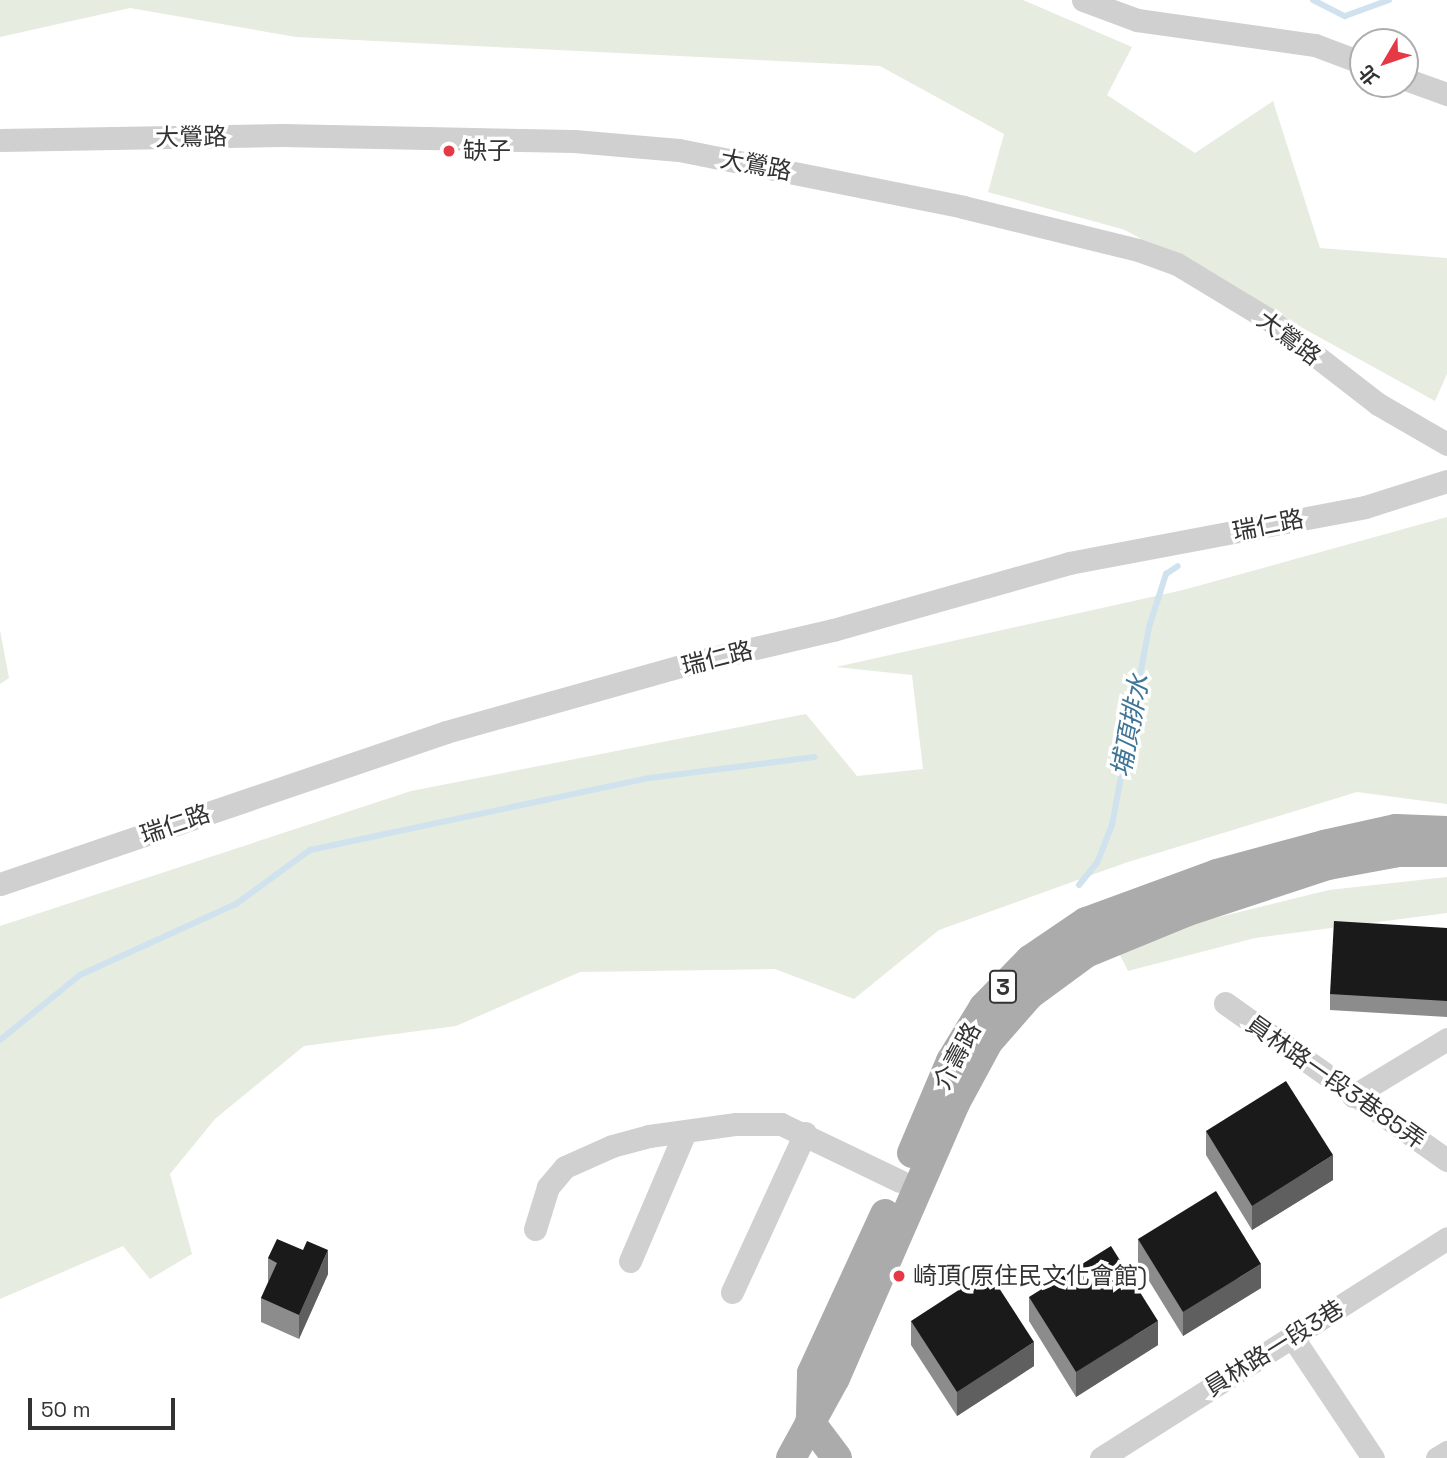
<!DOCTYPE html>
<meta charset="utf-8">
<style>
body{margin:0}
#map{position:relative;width:1447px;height:1458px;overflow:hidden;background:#fff;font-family:"Space Grotesk","Noto Sans TC",sans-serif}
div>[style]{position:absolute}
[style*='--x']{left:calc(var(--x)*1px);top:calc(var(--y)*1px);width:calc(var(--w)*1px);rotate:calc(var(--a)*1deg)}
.green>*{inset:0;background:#e6ecdf}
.stream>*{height:6px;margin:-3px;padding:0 3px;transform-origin:3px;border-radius:3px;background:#cfe2ee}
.minor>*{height:23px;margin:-11.5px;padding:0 11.5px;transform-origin:11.5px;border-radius:11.5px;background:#d0d0d0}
.major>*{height:30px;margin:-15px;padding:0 15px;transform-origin:15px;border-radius:15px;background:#ababab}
.wall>*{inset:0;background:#8c8c8c}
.shaded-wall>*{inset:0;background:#5f5f5f}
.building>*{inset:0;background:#1a1a1a}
.dots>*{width:19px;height:19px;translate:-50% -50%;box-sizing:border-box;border:4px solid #fff;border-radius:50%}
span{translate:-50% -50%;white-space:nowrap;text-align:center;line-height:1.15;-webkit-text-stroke:7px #fff;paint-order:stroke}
.shield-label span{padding:2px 5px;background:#fff;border:2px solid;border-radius:5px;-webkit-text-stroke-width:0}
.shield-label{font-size:23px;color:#333;font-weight:700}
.street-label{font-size:24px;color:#333}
.poi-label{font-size:24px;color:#333}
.left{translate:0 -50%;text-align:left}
.water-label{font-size:26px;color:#3f7597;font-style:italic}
.north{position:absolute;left:1349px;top:28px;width:70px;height:70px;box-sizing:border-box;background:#fff;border:2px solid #adadad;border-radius:50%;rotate:231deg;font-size:19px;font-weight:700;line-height:28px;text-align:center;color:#333}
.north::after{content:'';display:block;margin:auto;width:24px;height:32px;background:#e63946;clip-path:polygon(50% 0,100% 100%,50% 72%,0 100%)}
.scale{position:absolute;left:28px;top:1398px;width:147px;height:32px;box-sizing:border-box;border:4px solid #333;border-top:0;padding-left:9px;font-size:21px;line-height:24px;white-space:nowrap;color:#333;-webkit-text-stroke:5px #fff;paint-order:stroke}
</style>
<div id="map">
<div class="green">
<div style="clip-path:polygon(0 0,1023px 0,1132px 47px,1107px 95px,1195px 153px,1273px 101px,1320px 248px,1447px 258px,1447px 374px,1435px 401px,1125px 230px,988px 192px,1004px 134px,880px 66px,296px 37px,130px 8px,0 37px)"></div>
<div style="clip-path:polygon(1447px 517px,1447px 804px,1357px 792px,1125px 863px,939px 930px,854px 999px,775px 969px,580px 972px,456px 1026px,304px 1046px,215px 1119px,170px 1174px,192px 1254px,150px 1279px,123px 1246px,0 1299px,0 926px,411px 791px,806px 714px,857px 776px,923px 769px,912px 675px,836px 667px,1183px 590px)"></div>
<div style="clip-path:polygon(0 630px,9px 678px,0 684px)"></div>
<div style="clip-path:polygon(1447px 877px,1447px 913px,1255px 938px,1128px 971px,1119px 953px,1199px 922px,1329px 890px)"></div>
</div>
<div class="stream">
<div style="--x:1313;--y:0;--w:36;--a:27"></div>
<div style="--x:1345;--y:16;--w:47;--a:-20"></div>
<div style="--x:1079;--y:885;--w:28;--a:-51"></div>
<div style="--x:1097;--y:863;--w:41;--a:-68.5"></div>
<div style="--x:1112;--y:825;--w:201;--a:-79.4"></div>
<div style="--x:1149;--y:627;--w:56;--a:-72.2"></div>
<div style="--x:1166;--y:574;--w:14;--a:-34"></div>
<div style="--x:0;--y:1040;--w:103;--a:-39.1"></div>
<div style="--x:80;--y:975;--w:171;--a:-24.5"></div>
<div style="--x:236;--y:904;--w:92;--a:-36.1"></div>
<div style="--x:310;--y:850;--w:347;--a:-12"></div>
<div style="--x:649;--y:778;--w:167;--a:-7.2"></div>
</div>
<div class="minor">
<div style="--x:1083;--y:0;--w:58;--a:20.3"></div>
<div style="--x:1137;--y:20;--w:180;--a:8"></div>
<div style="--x:1315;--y:45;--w:51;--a:20.6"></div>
<div style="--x:1405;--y:79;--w:45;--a:19.7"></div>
<div style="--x:0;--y:140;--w:282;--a:-1"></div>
<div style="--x:282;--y:135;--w:292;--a:1.2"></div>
<div style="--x:574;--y:141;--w:105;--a:4.9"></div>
<div style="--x:679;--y:150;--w:290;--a:11.3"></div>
<div style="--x:963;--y:207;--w:180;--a:13.8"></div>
<div style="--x:1138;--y:250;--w:41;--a:19.7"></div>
<div style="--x:1177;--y:264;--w:110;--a:31.2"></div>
<div style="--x:1271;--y:321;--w:135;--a:37.8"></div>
<div style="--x:1378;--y:404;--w:80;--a:30.1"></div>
<div style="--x:0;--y:884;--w:471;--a:-18.8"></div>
<div style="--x:446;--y:732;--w:255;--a:-15.7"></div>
<div style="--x:691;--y:663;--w:146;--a:-13.1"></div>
<div style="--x:833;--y:630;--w:245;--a:-15.8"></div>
<div style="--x:1069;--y:563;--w:301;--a:-10.7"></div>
<div style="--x:1365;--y:507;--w:86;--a:-17.6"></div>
<div style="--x:1225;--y:1003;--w:272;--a:35.3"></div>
<div style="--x:1353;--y:1096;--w:110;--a:-31.2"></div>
<div style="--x:535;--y:1229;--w:44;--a:-72.8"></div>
<div style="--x:548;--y:1187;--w:26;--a:-50"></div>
<div style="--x:565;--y:1167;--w:51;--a:-24.1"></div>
<div style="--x:612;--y:1146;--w:38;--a:-15"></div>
<div style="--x:649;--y:1136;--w:88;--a:-7.9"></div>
<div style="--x:736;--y:1124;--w:45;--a:0"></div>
<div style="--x:781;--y:1124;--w:132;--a:25.6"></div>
<div style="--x:630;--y:1261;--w:140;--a:-66.9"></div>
<div style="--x:732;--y:1292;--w:175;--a:-65.3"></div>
<div style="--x:1293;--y:1338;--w:144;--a:56.3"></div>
<div style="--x:1101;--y:1458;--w:410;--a:-32.4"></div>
<div style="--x:1437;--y:1458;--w:12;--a:-31"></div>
</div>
<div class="major">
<div style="--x:912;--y:1153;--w:100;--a:-67"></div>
<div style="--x:951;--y:1061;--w:63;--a:-58.6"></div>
<div style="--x:984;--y:1007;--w:66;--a:-45.6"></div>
<div style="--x:1030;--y:960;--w:68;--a:-34.2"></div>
<div style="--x:1086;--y:922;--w:140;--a:-20.1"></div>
<div style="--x:1217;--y:874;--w:111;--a:-15.2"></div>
<div style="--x:1324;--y:845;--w:74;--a:-12.5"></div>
<div style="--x:1396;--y:829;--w:51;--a:2.2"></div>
<div style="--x:811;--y:1415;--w:42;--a:-88.6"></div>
<div style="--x:812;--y:1373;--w:175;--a:-65.3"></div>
<div style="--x:810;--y:1422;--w:45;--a:53.1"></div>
<div style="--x:791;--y:1458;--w:91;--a:-61.2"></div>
<div style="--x:835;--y:1378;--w:300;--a:-66.4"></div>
<div style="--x:955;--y:1103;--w:69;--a:-61.6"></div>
<div style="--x:988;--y:1042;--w:62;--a:-48.9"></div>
<div style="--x:1029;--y:995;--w:71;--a:-36.4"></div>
<div style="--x:1086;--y:953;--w:110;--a:-22.4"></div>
<div style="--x:1188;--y:911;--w:147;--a:-18.2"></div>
<div style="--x:1328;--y:865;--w:72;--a:-10.4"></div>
<div style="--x:1399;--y:852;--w:48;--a:0"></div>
</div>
<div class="wall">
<div style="clip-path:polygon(1447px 928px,1447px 1017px,1330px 1010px,1330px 994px)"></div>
<div style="clip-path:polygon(1206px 1131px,1333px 1180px,1252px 1230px,1206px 1155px)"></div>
<div style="clip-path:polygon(1138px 1239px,1261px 1288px,1183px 1336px,1138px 1263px)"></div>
<div style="clip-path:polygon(303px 1250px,328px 1274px,299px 1339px,261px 1322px,261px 1298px,268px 1282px,268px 1258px)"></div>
<div style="clip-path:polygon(1029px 1297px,1158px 1345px,1076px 1397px,1029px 1321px)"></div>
<div style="clip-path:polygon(911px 1321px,1034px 1366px,957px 1416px,911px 1345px)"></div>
</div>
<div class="shaded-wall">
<div style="clip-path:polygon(1333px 1155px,1333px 1180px,1252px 1230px,1252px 1206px)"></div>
<div style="clip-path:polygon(328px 1250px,328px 1274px,299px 1339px,299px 1315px)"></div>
<div style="clip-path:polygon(1261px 1264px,1261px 1288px,1183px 1336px,1183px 1312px)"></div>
<div style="clip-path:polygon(1158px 1321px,1158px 1345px,1076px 1397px,1076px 1372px)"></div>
<div style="clip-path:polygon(1034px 1342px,1034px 1366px,957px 1416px,957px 1392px)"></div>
</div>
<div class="building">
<div style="clip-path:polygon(1334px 921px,1447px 928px,1447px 1001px,1330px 994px)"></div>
<div style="clip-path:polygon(1286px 1081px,1333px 1155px,1252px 1206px,1206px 1131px)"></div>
<div style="clip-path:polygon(1216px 1191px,1261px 1264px,1183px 1312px,1138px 1239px)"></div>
<div style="clip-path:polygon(277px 1239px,303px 1250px,307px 1241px,328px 1250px,299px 1315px,261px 1298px,277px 1263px,268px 1258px)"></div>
<div style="clip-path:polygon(1111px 1246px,1158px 1321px,1076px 1372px,1029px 1297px)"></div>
<div style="clip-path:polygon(988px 1271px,1034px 1342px,957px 1392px,911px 1321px)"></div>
</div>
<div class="dots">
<div style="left:449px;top:151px;background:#e63946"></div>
<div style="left:899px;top:1276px;background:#e63946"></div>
</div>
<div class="shield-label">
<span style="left:1003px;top:987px">3</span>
</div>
<div class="street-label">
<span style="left:191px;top:137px;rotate:-1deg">大鶯路</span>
<span style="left:756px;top:165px;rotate:11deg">大鶯路</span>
<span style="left:1289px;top:338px;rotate:37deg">大鶯路</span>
<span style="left:1268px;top:525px;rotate:-11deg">瑞仁路</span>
<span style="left:717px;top:658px;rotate:-14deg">瑞仁路</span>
<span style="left:175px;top:824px;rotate:-19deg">瑞仁路</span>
<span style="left:957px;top:1056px;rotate:-62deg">介壽路</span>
<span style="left:1336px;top:1082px;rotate:35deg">員林路一段3巷85弄</span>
<span style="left:1274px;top:1348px;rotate:-32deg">員林路一段3巷</span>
</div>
<div class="poi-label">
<span class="left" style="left:463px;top:151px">缺子</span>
<span class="left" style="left:913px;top:1276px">崎頂(原住民文化會館)</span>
</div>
<div class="water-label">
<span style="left:1131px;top:726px;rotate:-79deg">埔頂排水</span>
</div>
<div class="north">北</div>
<div class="scale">50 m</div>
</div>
